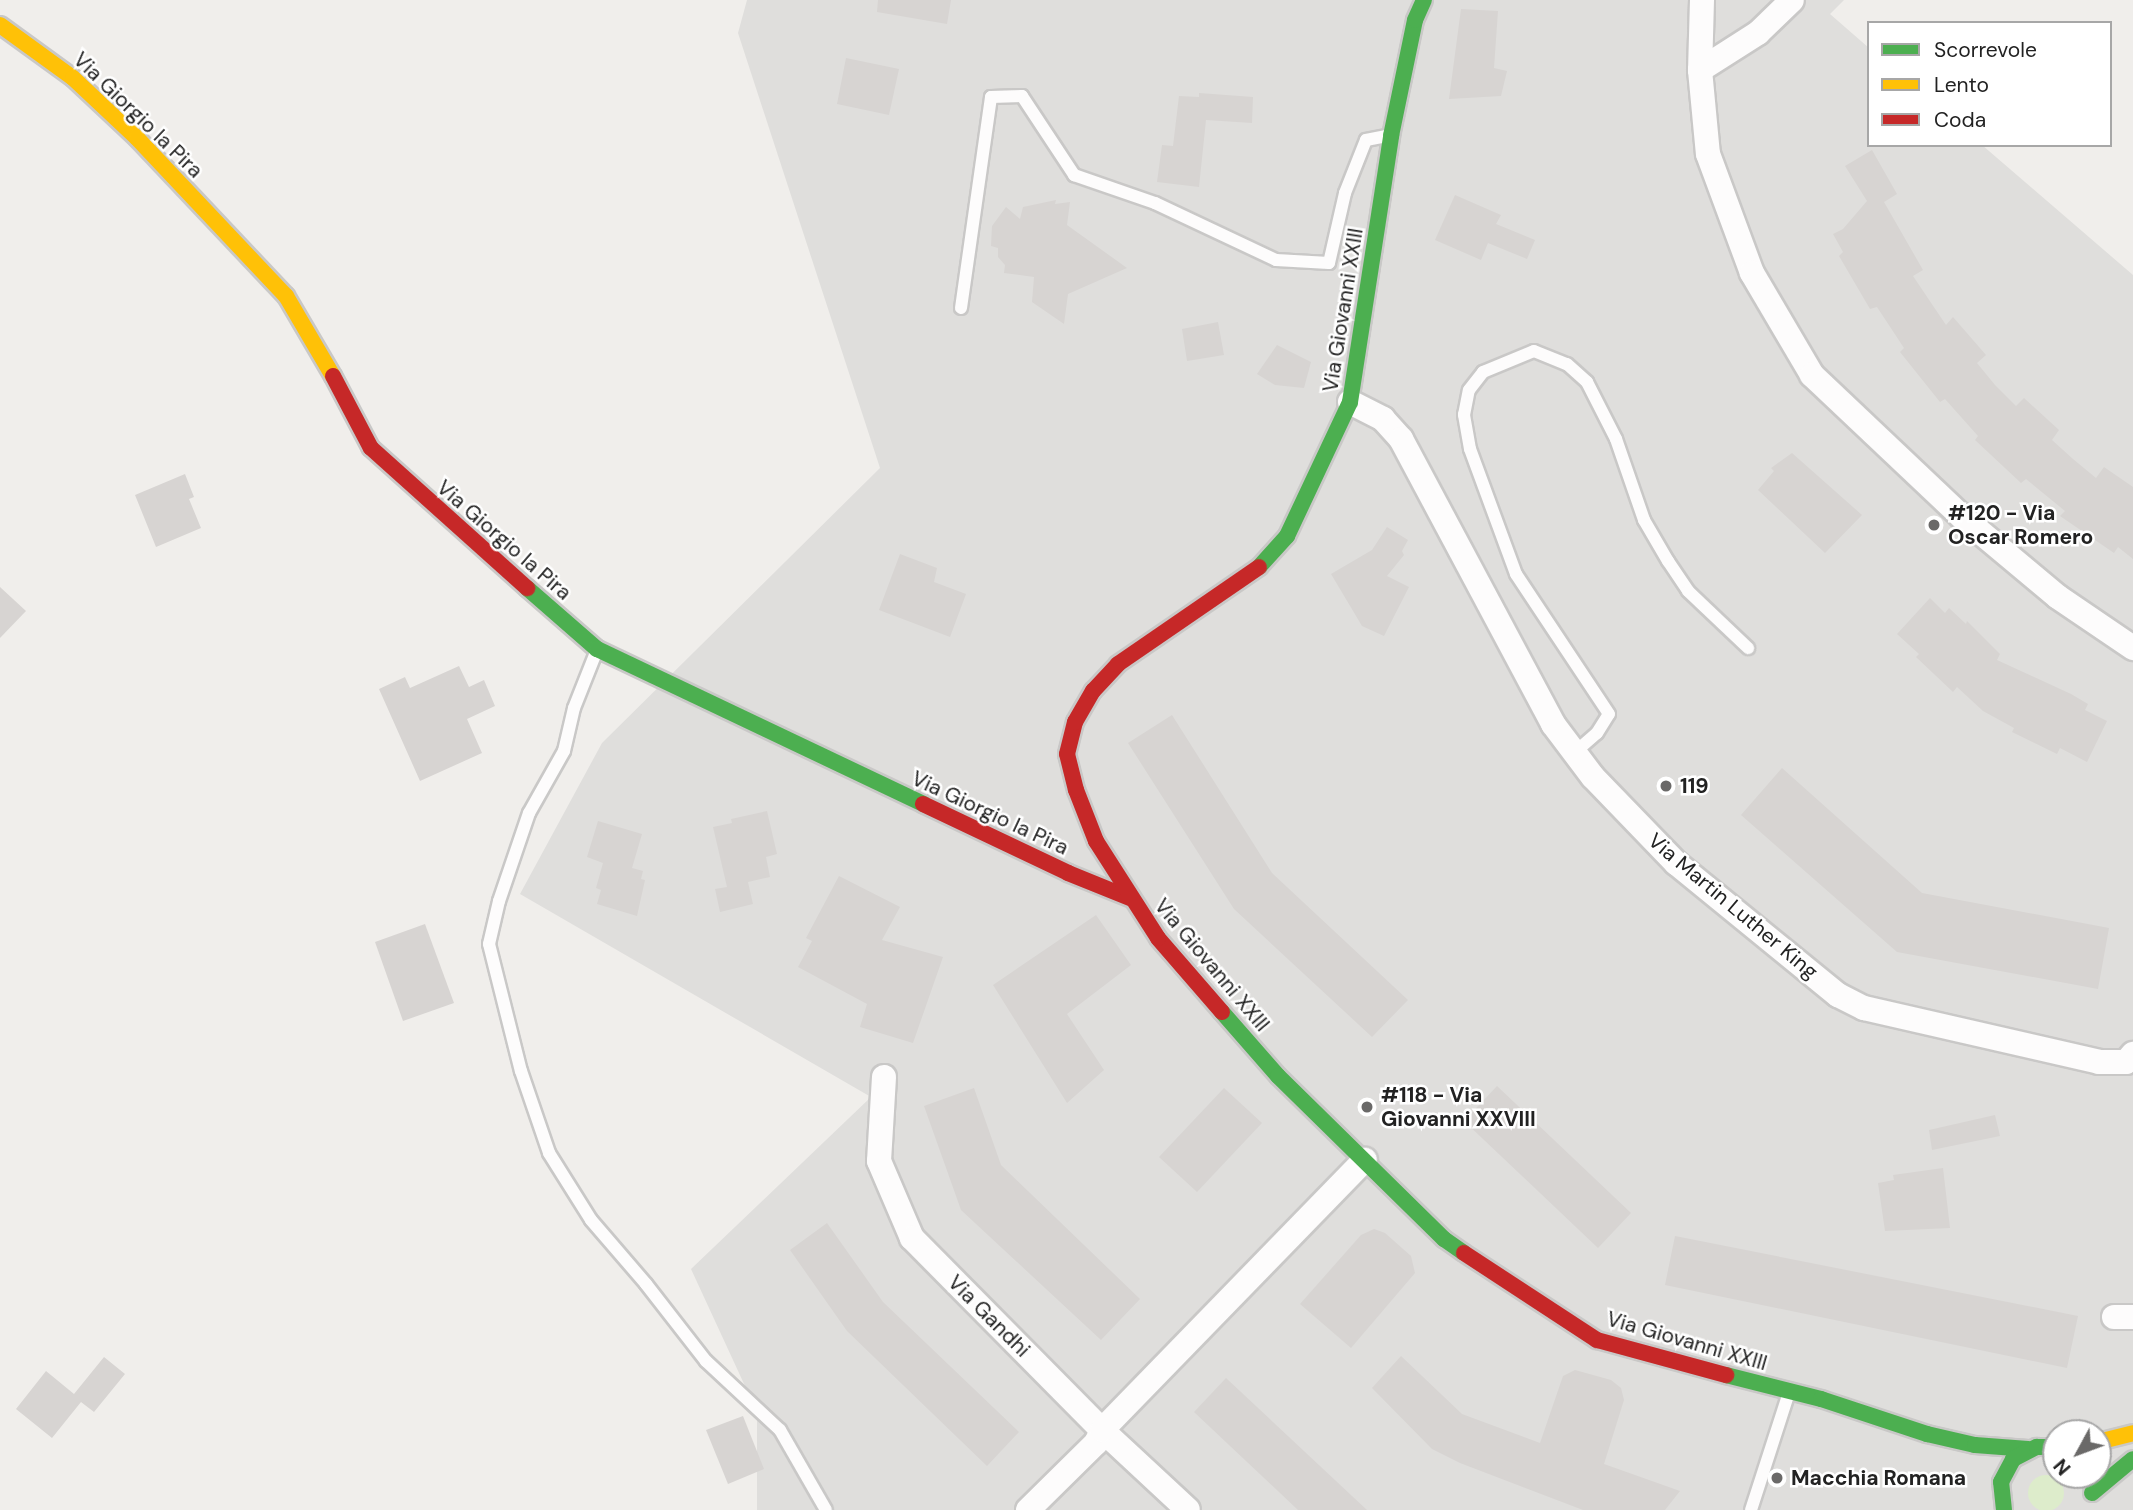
<!DOCTYPE html>
<style>
body{margin:0}
#map{position:relative;width:2133px;height:1510px;overflow:hidden;background:#f0eeeb;font-family:"DM Sans",sans-serif}
div>[style]{position:absolute}
[style*='--x']{left:calc(var(--x)*1px);top:calc(var(--y)*1px);width:calc(var(--w)*1px);rotate:calc(var(--a)*1deg)}
.residential>*{inset:0;background:#dfdedc}
.grass>*{inset:0;background:#ddeccb}
.round{border-radius:50%}
.building>*{inset:0;background:#d7d4d2}
.roads{filter:drop-shadow(2px 0 #c9c8c7) drop-shadow(-2px 0 #c9c8c7) drop-shadow(0 2px #c9c8c7) drop-shadow(0 -2px #c9c8c7)}
.lane>*{height:12px;margin:-6px;padding:0 6px;transform-origin:6px;border-radius:6px;background:#fdfcfc}
.street>*{height:24px;margin:-12px;padding:0 12px;transform-origin:12px;border-radius:12px;background:#fdfcfc}
.fast>*{height:16px;margin:-8px;padding:0 8px;transform-origin:8px;border-radius:8px;background:#4caf50}
.slow>*{height:16px;margin:-8px;padding:0 8px;transform-origin:8px;border-radius:8px;background:#ffc107}
.jam>*{height:16px;margin:-8px;padding:0 8px;transform-origin:8px;border-radius:8px;background:#c62828}
.dots>*{width:19px;height:19px;translate:-50% -50%;box-sizing:border-box;border:4px solid #fff;border-radius:50%}
span{translate:-50% -50%;white-space:nowrap;text-align:center;line-height:1.15;-webkit-text-stroke:5px #fff;paint-order:stroke}
.street-label{font-size:21px;color:#222}
.poi-label{font-size:21px;color:#222;font-weight:700}
.left{translate:0 -50%;text-align:left}
.legend{position:absolute;left:1867px;top:21px;width:245px;height:126px;box-sizing:border-box;background:#fff;border:2px solid #a7a7a7;margin:0;padding:9px 12px;list-style:none;font-size:21px;color:#222}
.legend li{display:flex;align-items:center;gap:14px;height:35px}
.legend b{width:35px;border:2px solid #a7a7a7}
.north{position:absolute;left:2042px;top:1419px;width:70px;height:70px;box-sizing:border-box;background:#fff;border:2px solid #a7a7a7;border-radius:50%;rotate:229deg;font-size:19px;font-weight:700;line-height:28px;text-align:center;color:#222}
.north::after{content:'';display:block;margin:auto;width:24px;height:32px;background:#6a6968;clip-path:polygon(50% 0,100% 100%,50% 72%,0 100%)}
</style>
<div id="map">
<div class="residential">
<div style="clip-path:polygon(evenodd,747px 0,1844px 0,1830px 14px,1869px 48px,1869px 145px,1982px 145px,2133px 275px,2133px 1510px,757px 1510px,757px 1412px,691px 1269px,871px 1097px,520px 894px,602px 743px,880px 468px,738px 33px,747px 0,2056px 1433px,2098px 1433px,2098px 1475px,2056px 1475px,2056px 1433px)"></div>
</div>
<div class="grass">
<div class="round" style="left:2028px;top:1475px;width:36px;height:36px"></div>
</div>
<div class="building">
<div style="clip-path:polygon(878px 0,951px 0,947px 24px,877px 12px)"></div>
<div style="clip-path:polygon(1461px 9px,1498px 11px,1494px 68px,1507px 71px,1501px 96px,1449px 99px)"></div>
<div style="clip-path:polygon(846px 58px,899px 69px,889px 115px,837px 104px)"></div>
<div style="clip-path:polygon(1199px 93px,1253px 97px,1252px 123px,1206px 120px,1199px 187px,1157px 182px,1162px 145px,1173px 146px,1179px 96px,1199px 97px)"></div>
<div style="clip-path:polygon(1872px 150px,1897px 194px,1884px 202px,1923px 270px,1913px 276px,1946px 325px,1953px 317px,1986px 355px,1977px 363px,1995px 385px,2016px 406px,2024px 398px,2059px 430px,2052px 440px,2073px 459px,2096px 478px,2104px 467px,2133px 487px,2133px 559px,2118px 547px,2114px 553px,2060px 516px,2065px 511px,2026px 479px,2021px 483px,1975px 440px,1978px 436px,1945px 399px,1940px 402px,1900px 352px,1904px 348px,1877px 307px,1870px 309px,1839px 256px,1843px 252px,1833px 234px,1843px 229px,1867px 201px,1845px 166px)"></div>
<div style="clip-path:polygon(1455px 195px,1501px 215px,1496px 224px,1535px 240px,1527px 259px,1488px 243px,1481px 260px,1435px 240px)"></div>
<div style="clip-path:polygon(1056px 200px,1055px 204px,1070px 202px,1067px 225px,1127px 268px,1068px 294px,1064px 324px,1032px 302px,1034px 277px,1004px 273px,1005px 265px,998px 257px,998px 248px,991px 246px,992px 226px,1006px 207px,1020px 219px,1023px 207px)"></div>
<div style="clip-path:polygon(1218px 322px,1224px 355px,1187px 361px,1182px 329px)"></div>
<div style="clip-path:polygon(1277px 345px,1311px 362px,1304px 388px,1275px 385px,1257px 374px)"></div>
<div style="clip-path:polygon(1792px 453px,1862px 515px,1825px 553px,1758px 490px,1774px 471px,1771px 468px)"></div>
<div style="clip-path:polygon(185px 474px,194px 497px,189px 499px,201px 528px,156px 547px,135px 495px)"></div>
<div style="clip-path:polygon(1387px 527px,1408px 540px,1402px 551px,1404px 555px,1387px 576px,1409px 587px,1384px 636px,1362px 626px,1331px 574px,1372px 550px)"></div>
<div style="clip-path:polygon(900px 554px,937px 568px,934px 582px,966px 594px,950px 637px,879px 610px)"></div>
<div style="clip-path:polygon(0 587px,26px 611px,0 638px)"></div>
<div style="clip-path:polygon(1930px 598px,1945px 613px,1949px 608px,1966px 624px,1967px 621px,2000px 654px,1997px 660px,2071px 694px,2088px 704px,2085px 710px,2107px 721px,2087px 762px,2060px 748px,2057px 754px,2012px 732px,2014px 728px,1983px 711px,1957px 687px,1953px 692px,1916px 657px,1919px 654px,1897px 634px)"></div>
<div style="clip-path:polygon(459px 666px,469px 687px,484px 680px,495px 706px,467px 719px,482px 753px,420px 781px,379px 689px,405px 677px,410px 688px)"></div>
<div style="clip-path:polygon(1172px 715px,1272px 873px,1408px 1000px,1372px 1037px,1234px 909px,1128px 743px)"></div>
<div style="clip-path:polygon(1782px 768px,1922px 893px,2109px 928px,2098px 989px,1897px 952px,1741px 815px)"></div>
<div style="clip-path:polygon(767px 811px,777px 854px,766px 857px,770px 877px,748px 882px,753px 904px,720px 912px,715px 889px,727px 887px,713px 827px,732px 823px,731px 819px)"></div>
<div style="clip-path:polygon(598px 821px,642px 834px,632px 868px,643px 871px,641px 879px,645px 880px,637px 916px,597px 904px,601px 890px,596px 888px,603px 863px,587px 857px)"></div>
<div style="clip-path:polygon(839px 876px,900px 907px,882px 940px,943px 957px,913px 1043px,860px 1027px,867px 1004px,798px 967px,812px 941px,806px 938px)"></div>
<div style="clip-path:polygon(1096px 915px,1131px 965px,1067px 1014px,1104px 1070px,1067px 1103px,993px 985px)"></div>
<div style="clip-path:polygon(425px 924px,454px 1003px,403px 1021px,375px 942px)"></div>
<div style="clip-path:polygon(1497px 1086px,1631px 1213px,1598px 1248px,1464px 1121px)"></div>
<div style="clip-path:polygon(974px 1088px,1001px 1165px,1140px 1299px,1101px 1340px,961px 1210px,924px 1106px)"></div>
<div style="clip-path:polygon(1224px 1088px,1262px 1123px,1197px 1192px,1159px 1157px)"></div>
<div style="clip-path:polygon(1995px 1115px,2000px 1136px,1932px 1150px,1929px 1130px)"></div>
<div style="clip-path:polygon(1943px 1168px,1950px 1228px,1885px 1231px,1878px 1183px,1894px 1180px,1893px 1175px)"></div>
<div style="clip-path:polygon(827px 1223px,883px 1302px,1019px 1432px,987px 1466px,847px 1331px,790px 1250px)"></div>
<div style="clip-path:polygon(1374px 1229px,1385px 1233px,1411px 1256px,1415px 1273px,1351px 1348px,1300px 1304px,1361px 1235px)"></div>
<div style="clip-path:polygon(1675px 1236px,2078px 1316px,2067px 1368px,1665px 1285px)"></div>
<div style="clip-path:polygon(1401px 1356px,1462px 1414px,1540px 1443px,1563px 1376px,1575px 1370px,1611px 1380px,1621px 1388px,1624px 1400px,1604px 1464px,1680px 1491px,1665px 1510px,1583px 1510px,1460px 1463px,1432px 1449px,1372px 1388px)"></div>
<div style="clip-path:polygon(104px 1357px,125px 1374px,94px 1412px,81px 1402px,52px 1438px,16px 1409px,46px 1371px,74px 1394px)"></div>
<div style="clip-path:polygon(1226px 1378px,1367px 1510px,1298px 1510px,1194px 1412px)"></div>
<div style="clip-path:polygon(743px 1416px,764px 1469px,728px 1484px,706px 1430px)"></div>
</div>
<div class="roads">
<div class="lane">
<div style="--x:961;--y:308;--w:213;--a:-81.9"></div>
<div style="--x:991;--y:97;--w:31;--a:-2"></div>
<div style="--x:1022;--y:96;--w:95;--a:56.6"></div>
<div style="--x:1074;--y:175;--w:86;--a:19.1"></div>
<div style="--x:1155;--y:203;--w:134;--a:25.2"></div>
<div style="--x:1276;--y:260;--w:53;--a:3.2"></div>
<div style="--x:1329;--y:263;--w:72;--a:-77.1"></div>
<div style="--x:1345;--y:193;--w:57;--a:-68.4"></div>
<div style="--x:1366;--y:140;--w:21;--a:-11"></div>
<div style="--x:597;--y:650;--w:62;--a:111.6"></div>
<div style="--x:574;--y:708;--w:44;--a:103.1"></div>
<div style="--x:564;--y:751;--w:71;--a:119.4"></div>
<div style="--x:529;--y:813;--w:93;--a:108.8"></div>
<div style="--x:499;--y:901;--w:44;--a:103.1"></div>
<div style="--x:489;--y:944;--w:131;--a:75.9"></div>
<div style="--x:521;--y:1071;--w:87;--a:71.1"></div>
<div style="--x:549;--y:1153;--w:79;--a:57.9"></div>
<div style="--x:591;--y:1220;--w:84;--a:49.3"></div>
<div style="--x:646;--y:1284;--w:98;--a:52.1"></div>
<div style="--x:706;--y:1361;--w:101;--a:43"></div>
<div style="--x:780;--y:1430;--w:92;--a:60.1"></div>
<div style="--x:1574;--y:753;--w:30;--a:-41"></div>
<div style="--x:1597;--y:733;--w:22;--a:-58"></div>
<div style="--x:1609;--y:714;--w:168;--a:-123.6"></div>
<div style="--x:1516;--y:574;--w:133;--a:-110.2"></div>
<div style="--x:1470;--y:449;--w:35;--a:-100"></div>
<div style="--x:1464;--y:415;--w:25;--a:-79"></div>
<div style="--x:1469;--y:390;--w:23;--a:-52"></div>
<div style="--x:1483;--y:372;--w:55;--a:-22.4"></div>
<div style="--x:1534;--y:351;--w:35;--a:22"></div>
<div style="--x:1567;--y:364;--w:27;--a:42"></div>
<div style="--x:1587;--y:382;--w:64;--a:63"></div>
<div style="--x:1616;--y:439;--w:86;--a:70.9"></div>
<div style="--x:1644;--y:520;--w:48;--a:59.7"></div>
<div style="--x:1668;--y:561;--w:36;--a:56"></div>
<div style="--x:1688;--y:591;--w:83;--a:43.5"></div>
<div style="--x:1751;--y:1510;--w:124;--a:-72.1"></div>
</div>
<div class="street">
<div style="--x:1702;--y:0;--w:70;--a:91.6"></div>
<div style="--x:1700;--y:70;--w:84;--a:84.6"></div>
<div style="--x:1708;--y:154;--w:127;--a:69.7"></div>
<div style="--x:1752;--y:273;--w:118;--a:59.5"></div>
<div style="--x:1812;--y:375;--w:205;--a:43.4"></div>
<div style="--x:1961;--y:516;--w:126;--a:39.9"></div>
<div style="--x:2058;--y:597;--w:91;--a:34.2"></div>
<div style="--x:1700;--y:70;--w:69;--a:-32.5"></div>
<div style="--x:1758;--y:33;--w:47;--a:-44.1"></div>
<div style="--x:1350;--y:402;--w:37;--a:27"></div>
<div style="--x:1383;--y:419;--w:27;--a:48"></div>
<div style="--x:1401;--y:439;--w:323;--a:61.9"></div>
<div style="--x:1553;--y:724;--w:66;--a:53"></div>
<div style="--x:1593;--y:777;--w:120;--a:46"></div>
<div style="--x:1676;--y:863;--w:209;--a:39.2"></div>
<div style="--x:1838;--y:995;--w:29;--a:27"></div>
<div style="--x:1864;--y:1008;--w:241;--a:12.9"></div>
<div style="--x:2099;--y:1062;--w:27;--a:0"></div>
<div style="--x:2126;--y:1062;--w:11;--a:-49"></div>
<div style="--x:884;--y:1077;--w:84;--a:93.4"></div>
<div style="--x:879;--y:1161;--w:84;--a:66.8"></div>
<div style="--x:912;--y:1238;--w:270;--a:45.3"></div>
<div style="--x:1102;--y:1430;--w:117;--a:42.9"></div>
<div style="--x:2114;--y:1317;--w:19;--a:0"></div>
<div style="--x:1028;--y:1510;--w:95;--a:-44.6"></div>
<div style="--x:1096;--y:1443;--w:14;--a:-65"></div>
<div style="--x:1102;--y:1430;--w:377;--a:-45.8"></div>
</div>
<div class="fast">
<div style="--x:1259;--y:567;--w:42;--a:-47.9"></div>
<div style="--x:1287;--y:536;--w:148;--a:-64.8"></div>
<div style="--x:1350;--y:402;--w:269;--a:-81.2"></div>
<div style="--x:1391;--y:136;--w:118;--a:-78.3"></div>
<div style="--x:1415;--y:20;--w:22;--a:-66"></div>
<div style="--x:527;--y:588;--w:93;--a:41.1"></div>
<div style="--x:597;--y:649;--w:361;--a:25.4"></div>
<div style="--x:1222;--y:1012;--w:85;--a:48.8"></div>
<div style="--x:1278;--y:1076;--w:233;--a:44.5"></div>
<div style="--x:1444;--y:1239;--w:24;--a:35"></div>
<div style="--x:1726;--y:1375;--w:98;--a:14.2"></div>
<div style="--x:1821;--y:1399;--w:112;--a:18.3"></div>
<div style="--x:1927;--y:1434;--w:49;--a:12.9"></div>
<div style="--x:1975;--y:1445;--w:53;--a:4.3"></div>
<div style="--x:2092;--y:1493;--w:53;--a:-39.7"></div>
<div style="--x:2004;--y:1510;--w:28;--a:-96"></div>
<div style="--x:2001;--y:1482;--w:26;--a:-62"></div>
<div style="--x:2013;--y:1459;--w:27;--a:-27"></div>
<div style="--x:2037;--y:1447;--w:19;--a:0"></div>
</div>
<div class="slow">
<div style="--x:0;--y:25;--w:90;--a:36"></div>
<div style="--x:73;--y:78;--w:88;--a:43.2"></div>
<div style="--x:137;--y:138;--w:217;--a:46.7"></div>
<div style="--x:286;--y:296;--w:93;--a:59.6"></div>
<div style="--x:2098;--y:1442;--w:36;--a:-14"></div>
</div>
<div class="jam">
<div style="--x:333;--y:376;--w:81;--a:62.2"></div>
<div style="--x:371;--y:448;--w:210;--a:41.9"></div>
<div style="--x:923;--y:804;--w:161;--a:25.4"></div>
<div style="--x:1068;--y:873;--w:67;--a:22"></div>
<div style="--x:1222;--y:1012;--w:98;--a:-130.9"></div>
<div style="--x:1158;--y:938;--w:115;--a:-122.6"></div>
<div style="--x:1096;--y:841;--w:55;--a:-111.4"></div>
<div style="--x:1076;--y:790;--w:37;--a:-104"></div>
<div style="--x:1067;--y:754;--w:33;--a:-76"></div>
<div style="--x:1075;--y:722;--w:36;--a:-60"></div>
<div style="--x:1093;--y:691;--w:37;--a:-47"></div>
<div style="--x:1118;--y:664;--w:171;--a:-34.5"></div>
<div style="--x:1464;--y:1253;--w:159;--a:33.2"></div>
<div style="--x:1597;--y:1340;--w:134;--a:15.2"></div>
</div>
</div>
<div class="dots">
<div style="left:1934px;top:525px;background:#6a6968"></div>
<div style="left:1666px;top:786px;background:#6a6968"></div>
<div style="left:1367px;top:1107px;background:#6a6968"></div>
<div style="left:1777px;top:1478px;background:#6a6968"></div>
</div>
<div class="street-label">
<span style="left:138px;top:115px;rotate:44deg">Via Giorgio la Pira</span>
<span style="left:1343px;top:310px;rotate:-81deg">Via Giovanni XXIII</span>
<span style="left:504px;top:540px;rotate:41deg">Via Giorgio la Pira</span>
<span style="left:990px;top:813px;rotate:25deg">Via Giorgio la Pira</span>
<span style="left:1733px;top:906px;rotate:40deg">Via Martin Luther King</span>
<span style="left:1212px;top:965px;rotate:50deg">Via Giovanni XXIII</span>
<span style="left:989px;top:1316px;rotate:45deg">Via Gandhi</span>
<span style="left:1687px;top:1341px;rotate:16deg">Via Giovanni XXIII</span>
</div>
<div class="poi-label">
<span class="left" style="left:1948px;top:525px">#120 - Via<br>Oscar Romero</span>
<span class="left" style="left:1680px;top:786px">119</span>
<span class="left" style="left:1381px;top:1107px">#118 - Via<br>Giovanni XXVIII</span>
<span class="left" style="left:1791px;top:1478px">Macchia Romana</span>
</div>
<ul class="legend">
<li><b style="height:9px;background:#4caf50"></b>Scorrevole</li>
<li><b style="height:9px;background:#ffc107"></b>Lento</li>
<li><b style="height:9px;background:#c62828"></b>Coda</li>
</ul>
<div class="north">N</div>
</div>
